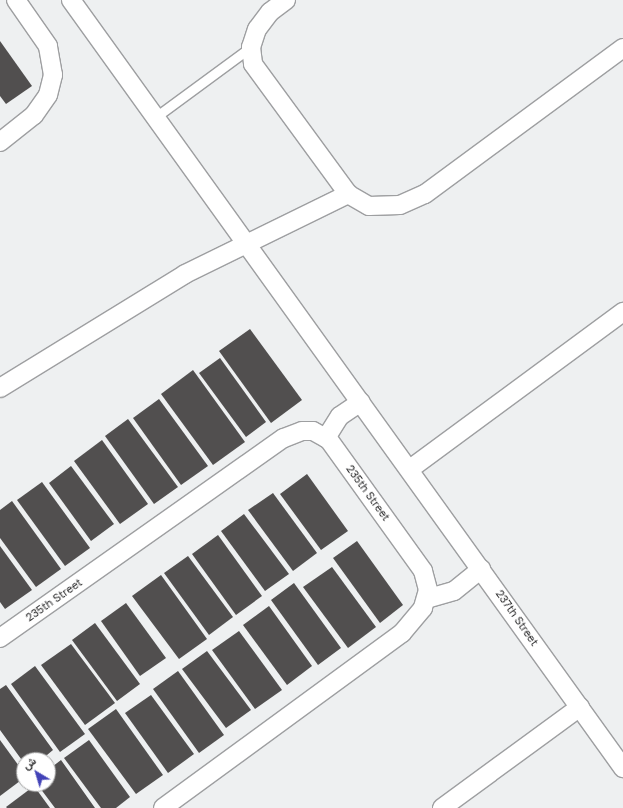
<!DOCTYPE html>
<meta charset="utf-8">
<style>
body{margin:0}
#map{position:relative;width:623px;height:808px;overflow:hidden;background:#eef0f1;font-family:"Golos Text",Vazirmatn,sans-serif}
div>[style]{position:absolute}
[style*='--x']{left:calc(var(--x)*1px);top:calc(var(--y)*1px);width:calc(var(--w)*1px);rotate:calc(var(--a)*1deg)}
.building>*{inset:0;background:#514f4f}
.roads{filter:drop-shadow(1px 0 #9e9fa1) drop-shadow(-1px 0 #9e9fa1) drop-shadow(0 1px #9e9fa1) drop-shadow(0 -1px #9e9fa1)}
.service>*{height:9px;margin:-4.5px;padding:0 4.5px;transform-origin:4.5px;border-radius:4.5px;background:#fff}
.minor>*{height:18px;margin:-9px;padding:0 9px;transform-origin:9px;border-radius:9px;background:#fff}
span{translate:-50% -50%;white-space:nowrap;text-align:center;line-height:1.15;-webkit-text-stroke:4px #fff;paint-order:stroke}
.street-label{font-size:11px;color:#2f2f30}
.north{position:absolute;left:16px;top:752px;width:40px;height:40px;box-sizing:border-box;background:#fff;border:1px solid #acacac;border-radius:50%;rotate:322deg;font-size:11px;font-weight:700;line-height:16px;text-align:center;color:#2f2f30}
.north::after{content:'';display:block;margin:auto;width:14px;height:18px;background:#4242b7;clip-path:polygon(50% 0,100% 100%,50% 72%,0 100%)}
</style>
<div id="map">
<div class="building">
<div style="clip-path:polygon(0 41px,32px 86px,6px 104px,0 96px)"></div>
<div style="clip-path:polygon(250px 329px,302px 400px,271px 423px,219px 351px)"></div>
<div style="clip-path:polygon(220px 358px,266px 422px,246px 437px,199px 373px)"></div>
<div style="clip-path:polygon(193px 370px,245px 442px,213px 465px,161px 394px)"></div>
<div style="clip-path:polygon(159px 399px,208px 466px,181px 485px,133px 418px)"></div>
<div style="clip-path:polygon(128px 419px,178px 487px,154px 504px,105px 436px)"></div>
<div style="clip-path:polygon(102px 440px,148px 504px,120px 524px,74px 461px)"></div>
<div style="clip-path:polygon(71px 466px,114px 524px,91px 541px,49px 483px)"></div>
<div style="clip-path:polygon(307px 474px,348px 531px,321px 550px,280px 494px)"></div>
<div style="clip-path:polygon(42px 482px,90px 548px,65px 566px,17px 500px)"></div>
<div style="clip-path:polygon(273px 493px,317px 553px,293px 571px,248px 510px)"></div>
<div style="clip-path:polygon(12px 501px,61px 569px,36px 587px,0 538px,0 510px)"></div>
<div style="clip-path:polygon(244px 514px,289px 574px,265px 591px,221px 531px)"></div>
<div style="clip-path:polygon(218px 535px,262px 596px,236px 615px,192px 554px)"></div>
<div style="clip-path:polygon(357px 541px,403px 605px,380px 623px,333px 558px)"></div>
<div style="clip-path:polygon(0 546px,32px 590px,5px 609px,0 602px)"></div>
<div style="clip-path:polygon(188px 556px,233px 617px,209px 635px,164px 573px)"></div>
<div style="clip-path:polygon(332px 567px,376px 627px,348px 648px,303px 587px)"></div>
<div style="clip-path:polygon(161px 575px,207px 639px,179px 659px,132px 596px)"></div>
<div style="clip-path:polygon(294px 583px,341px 648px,318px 665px,271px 600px)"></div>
<div style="clip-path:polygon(126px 603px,166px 658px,140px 676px,101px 621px)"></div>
<div style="clip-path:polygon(269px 606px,312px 666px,287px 685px,243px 625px)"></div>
<div style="clip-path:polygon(95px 623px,140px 684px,117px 701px,72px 640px)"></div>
<div style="clip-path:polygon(239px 631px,282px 690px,255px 709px,212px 650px)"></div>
<div style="clip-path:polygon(71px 644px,115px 703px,85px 725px,41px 665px)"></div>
<div style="clip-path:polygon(207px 651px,251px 710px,226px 728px,182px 669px)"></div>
<div style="clip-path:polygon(35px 666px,85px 734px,60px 752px,11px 684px)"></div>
<div style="clip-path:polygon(178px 671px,224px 735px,199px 753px,153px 689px)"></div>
<div style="clip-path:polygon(6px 685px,53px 750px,41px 760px,24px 760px,24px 763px,0 730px,0 689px)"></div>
<div style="clip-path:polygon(151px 695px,194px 754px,168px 773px,125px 713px)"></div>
<div style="clip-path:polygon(116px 709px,163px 775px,136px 794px,88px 729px)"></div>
<div style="clip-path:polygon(0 740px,24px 773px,24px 778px,0 796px)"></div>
<div style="clip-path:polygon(89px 740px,130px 797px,116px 808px,101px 808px,64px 758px)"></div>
<div style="clip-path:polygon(61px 760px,95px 808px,55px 808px,37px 784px,48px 784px,48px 770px)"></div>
<div style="clip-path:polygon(34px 786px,50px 808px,7px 808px,6px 807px)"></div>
</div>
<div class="roads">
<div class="service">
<div style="--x:157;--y:116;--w:117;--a:-36.3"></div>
</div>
<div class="minor">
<div style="--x:71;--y:0;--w:946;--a:54.29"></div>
<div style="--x:286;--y:0;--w:20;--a:143"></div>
<div style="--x:270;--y:12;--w:21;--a:127"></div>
<div style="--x:257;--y:29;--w:19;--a:108"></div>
<div style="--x:251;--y:47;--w:17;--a:83"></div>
<div style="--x:253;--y:64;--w:161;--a:53.8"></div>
<div style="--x:348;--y:194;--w:24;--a:30"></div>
<div style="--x:369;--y:206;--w:31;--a:-2"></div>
<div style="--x:400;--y:205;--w:27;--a:-24"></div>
<div style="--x:425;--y:194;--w:246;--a:-36.4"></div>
<div style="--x:0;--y:142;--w:43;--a:-38.5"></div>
<div style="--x:34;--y:115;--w:24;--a:-55"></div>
<div style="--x:48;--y:95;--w:21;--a:-76"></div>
<div style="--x:53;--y:75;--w:29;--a:-100"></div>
<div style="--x:48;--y:46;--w:56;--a:-124.8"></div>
<div style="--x:0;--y:388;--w:217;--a:-31.6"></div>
<div style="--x:185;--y:274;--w:182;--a:-26.1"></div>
<div style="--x:326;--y:438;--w:26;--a:-58"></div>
<div style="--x:340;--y:416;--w:25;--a:-34"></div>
<div style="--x:410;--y:469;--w:265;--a:-36.4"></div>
<div style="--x:426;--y:599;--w:29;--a:-16"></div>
<div style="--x:454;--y:591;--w:35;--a:-39"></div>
<div style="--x:0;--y:638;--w:347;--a:-35.2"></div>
<div style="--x:284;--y:438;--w:19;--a:-21"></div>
<div style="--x:302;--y:431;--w:11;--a:0"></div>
<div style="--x:313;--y:431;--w:18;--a:29"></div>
<div style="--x:329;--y:440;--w:161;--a:54.3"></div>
<div style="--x:423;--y:571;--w:20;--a:75"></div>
<div style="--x:428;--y:590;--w:19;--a:106"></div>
<div style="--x:423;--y:608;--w:33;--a:130"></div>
<div style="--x:402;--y:633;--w:296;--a:143.8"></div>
<div style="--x:442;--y:808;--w:171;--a:-36.2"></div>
</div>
</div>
<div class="street-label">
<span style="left:368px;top:493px;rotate:54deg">235th Street</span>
<span style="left:54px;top:600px;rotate:-35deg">235th Street</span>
<span style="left:517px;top:618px;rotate:55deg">237th Street</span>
</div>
<div class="north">ش</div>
</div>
